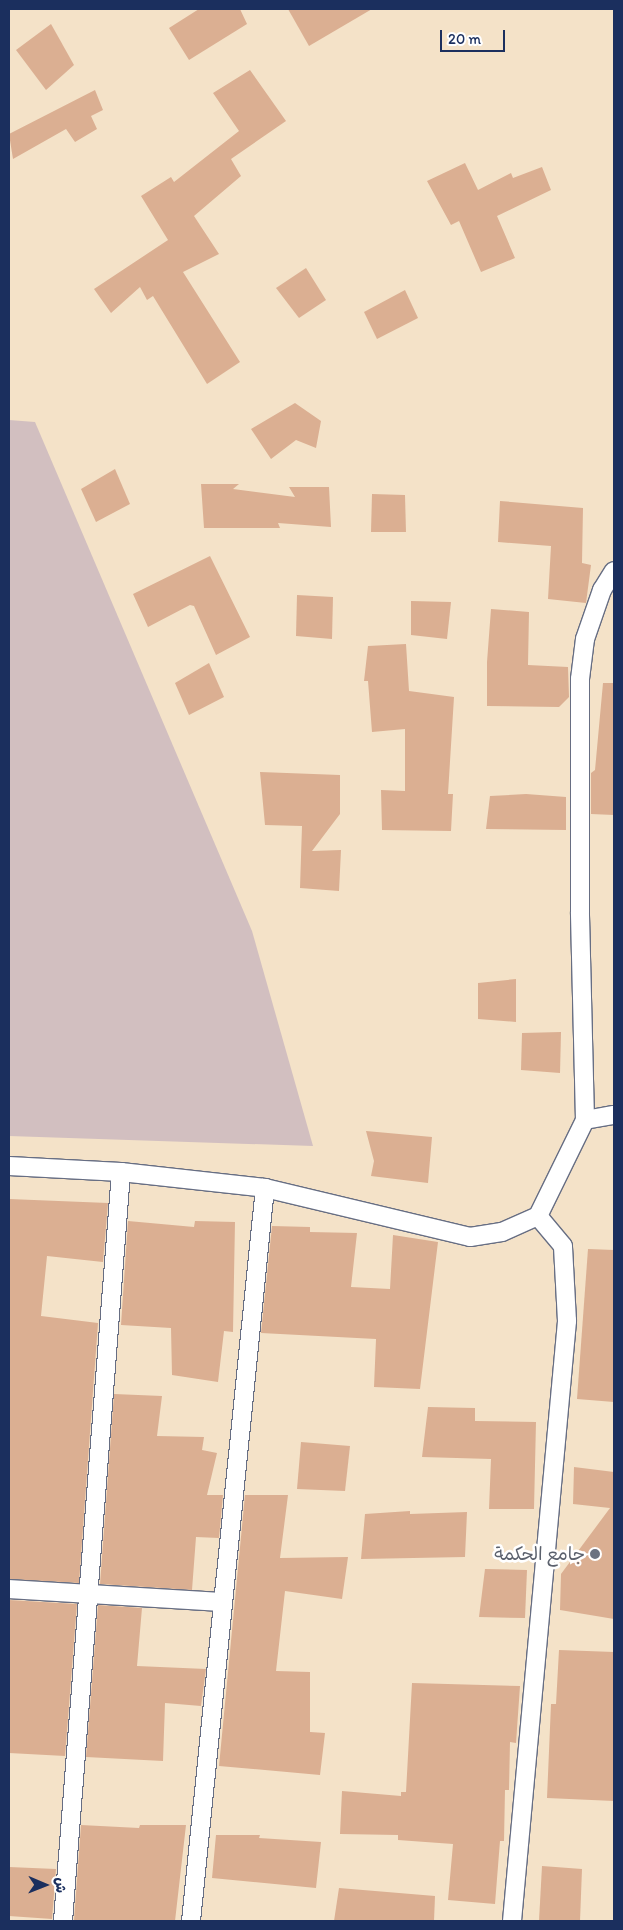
<!DOCTYPE html>
<meta charset="utf-8">
<style>
body{margin:0}
#map{position:relative;width:623px;height:1930px;overflow:hidden;background:#f4e2c8;font-family:Itim,"Playpen Sans Arabic",sans-serif}
div>[style]{position:absolute}
[style*='--x']{left:calc(var(--x)*1px);top:calc(var(--y)*1px);width:calc(var(--w)*1px);rotate:calc(var(--a)*1deg)}
.industrial>*{inset:0;background:#d2bfc0}
.building>*{inset:0;background:#dbaf92}
.roads{filter:drop-shadow(1px 0 #676e83) drop-shadow(-1px 0 #676e83) drop-shadow(0 1px #676e83) drop-shadow(0 -1px #676e83)}
.minor>*{height:18px;margin:-9px;padding:0 9px;transform-origin:9px;border-radius:9px;background:#fff}
.dots>*{width:14px;height:14px;translate:-50% -50%;box-sizing:border-box;border:2px solid #fff;border-radius:50%}
span{translate:-50% -50%;white-space:nowrap;text-align:center;line-height:1.15;-webkit-text-stroke:5px #fff;paint-order:stroke}
.worship-label{font-size:18px;color:#5b616d}
.right{translate:-100% -50%;text-align:right}
.frame{position:absolute;inset:0;border:10px solid #1b2f5e;pointer-events:none}
.north{position:absolute;left:20px;top:1860px;width:50px;height:50px;-webkit-text-stroke:4px #fff;paint-order:stroke;rotate:91deg;font-size:14px;font-weight:700;line-height:20px;text-align:center;color:#1b2f5e}
.north::after{content:'';display:block;margin:auto;width:18px;height:22px;background:#1b2f5e;clip-path:polygon(50% 0,100% 100%,50% 72%,0 100%)}
.scale{position:absolute;left:440px;top:30px;width:65px;height:22px;box-sizing:border-box;border:2px solid #1b2f5e;border-top:0;padding-left:6px;font-size:15px;line-height:18px;white-space:nowrap;color:#1b2f5e;-webkit-text-stroke:4px #fff;paint-order:stroke}
</style>
<div id="map">
<div class="industrial">
<div style="clip-path:polygon(9px 420px,35px 422px,252px 931px,313px 1146px,9px 1136px)"></div>
</div>
<div class="building">
<div style="clip-path:polygon(199px 9px,240px 9px,247px 24px,189px 60px,169px 28px)"></div>
<div style="clip-path:polygon(288px 9px,372px 9px,309px 46px)"></div>
<div style="clip-path:polygon(51px 24px,74px 65px,46px 90px,16px 50px)"></div>
<div style="clip-path:polygon(250px 70px,286px 121px,231px 159px,241px 176px,194px 216px,219px 254px,183px 272px,240px 362px,207px 384px,153px 296px,147px 300px,140px 287px,111px 313px,94px 289px,168px 240px,141px 196px,171px 177px,174px 182px,239px 131px,213px 93px)"></div>
<div style="clip-path:polygon(95px 90px,103px 110px,91px 116px,97px 129px,75px 142px,66px 129px,13px 159px,9px 134px)"></div>
<div style="clip-path:polygon(465px 163px,478px 190px,511px 173px,513px 178px,542px 167px,551px 190px,497px 216px,515px 258px,481px 272px,459px 221px,451px 225px,427px 181px)"></div>
<div style="clip-path:polygon(306px 268px,326px 300px,299px 318px,276px 288px)"></div>
<div style="clip-path:polygon(405px 290px,418px 318px,377px 339px,364px 312px)"></div>
<div style="clip-path:polygon(295px 403px,321px 421px,316px 448px,296px 440px,271px 459px,251px 429px)"></div>
<div style="clip-path:polygon(115px 469px,130px 504px,96px 522px,81px 489px)"></div>
<div style="clip-path:polygon(201px 484px,239px 484px,233px 489px,295px 497px,289px 487px,329px 487px,331px 527px,278px 523px,280px 528px,204px 528px)"></div>
<div style="clip-path:polygon(372px 494px,405px 495px,406px 532px,371px 532px)"></div>
<div style="clip-path:polygon(500px 501px,583px 508px,582px 563px,591px 565px,586px 603px,548px 599px,551px 546px,498px 542px)"></div>
<div style="clip-path:polygon(210px 556px,250px 637px,216px 655px,194px 606px,190px 605px,148px 627px,133px 594px)"></div>
<div style="clip-path:polygon(297px 595px,333px 597px,332px 639px,296px 636px)"></div>
<div style="clip-path:polygon(411px 601px,451px 602px,447px 639px,411px 635px)"></div>
<div style="clip-path:polygon(491px 609px,529px 612px,528px 665px,568px 667px,569px 697px,559px 707px,487px 706px,487px 662px)"></div>
<div style="clip-path:polygon(406px 644px,409px 691px,454px 697px,448px 794px,453px 794px,451px 831px,382px 830px,381px 790px,405px 791px,405px 729px,372px 732px,368px 681px,364px 681px,368px 646px)"></div>
<div style="clip-path:polygon(209px 663px,224px 697px,189px 715px,175px 683px)"></div>
<div style="clip-path:polygon(603px 683px,614px 683px,614px 815px,591px 814px,591px 773px,595px 770px)"></div>
<div style="clip-path:polygon(260px 772px,340px 775px,340px 814px,312px 851px,341px 850px,339px 891px,300px 888px,302px 826px,265px 825px)"></div>
<div style="clip-path:polygon(526px 794px,566px 797px,566px 830px,486px 829px,490px 796px)"></div>
<div style="clip-path:polygon(516px 979px,516px 1022px,478px 1019px,478px 983px)"></div>
<div style="clip-path:polygon(561px 1032px,560px 1073px,521px 1070px,522px 1033px)"></div>
<div style="clip-path:polygon(366px 1131px,432px 1137px,428px 1183px,371px 1176px,374px 1161px)"></div>
<div style="clip-path:polygon(9px 1199px,108px 1203px,103px 1262px,47px 1256px,41px 1316px,98px 1323px,79px 1583px,9px 1579px)"></div>
<div style="clip-path:polygon(128px 1221px,194px 1227px,195px 1221px,235px 1222px,233px 1332px,224px 1331px,218px 1382px,172px 1375px,171px 1328px,121px 1325px)"></div>
<div style="clip-path:polygon(272px 1226px,310px 1227px,310px 1232px,357px 1233px,351px 1287px,390px 1289px,393px 1235px,438px 1242px,420px 1389px,374px 1387px,376px 1339px,261px 1333px)"></div>
<div style="clip-path:polygon(588px 1249px,614px 1250px,614px 1402px,577px 1399px)"></div>
<div style="clip-path:polygon(114px 1394px,162px 1396px,157px 1436px,204px 1437px,202px 1450px,217px 1453px,207px 1495px,223px 1495px,219px 1538px,196px 1537px,192px 1590px,100px 1584px)"></div>
<div style="clip-path:polygon(428px 1407px,475px 1408px,475px 1421px,536px 1422px,534px 1509px,489px 1509px,491px 1459px,422px 1457px)"></div>
<div style="clip-path:polygon(301px 1442px,350px 1446px,345px 1491px,297px 1489px)"></div>
<div style="clip-path:polygon(574px 1467px,614px 1472px,614px 1619px,560px 1610px,561px 1574px,610px 1508px,573px 1504px)"></div>
<div style="clip-path:polygon(245px 1495px,288px 1495px,280px 1558px,348px 1557px,342px 1599px,285px 1591px,276px 1671px,310px 1672px,310px 1732px,325px 1733px,320px 1775px,219px 1766px)"></div>
<div style="clip-path:polygon(410px 1511px,410px 1514px,467px 1512px,465px 1557px,361px 1559px,365px 1514px)"></div>
<div style="clip-path:polygon(485px 1569px,527px 1570px,525px 1618px,479px 1617px)"></div>
<div style="clip-path:polygon(9px 1600px,77px 1604px,65px 1756px,9px 1753px)"></div>
<div style="clip-path:polygon(98px 1605px,142px 1608px,137px 1666px,206px 1669px,201px 1706px,165px 1703px,163px 1761px,86px 1757px)"></div>
<div style="clip-path:polygon(559px 1650px,614px 1652px,614px 1801px,547px 1798px,551px 1704px,556px 1704px)"></div>
<div style="clip-path:polygon(412px 1683px,520px 1686px,516px 1743px,510px 1742px,509px 1790px,505px 1790px,504px 1841px,500px 1841px,495px 1904px,448px 1900px,453px 1844px,398px 1840px,398px 1835px,340px 1834px,342px 1791px,401px 1796px,401px 1792px,406px 1792px)"></div>
<div style="clip-path:polygon(81px 1825px,139px 1828px,140px 1825px,186px 1825px,175px 1921px,74px 1920px)"></div>
<div style="clip-path:polygon(216px 1835px,260px 1835px,259px 1838px,321px 1842px,316px 1888px,212px 1878px)"></div>
<div style="clip-path:polygon(542px 1866px,582px 1869px,580px 1921px,539px 1921px)"></div>
<div style="clip-path:polygon(9px 1867px,56px 1869px,52px 1919px,9px 1916px)"></div>
<div style="clip-path:polygon(339px 1888px,435px 1896px,434px 1921px,334px 1921px)"></div>
</div>
<div class="roads">
<div class="minor">
<div style="--x:585;--y:1120;--w:208;--a:-91.4"></div>
<div style="--x:580;--y:912;--w:233;--a:-90"></div>
<div style="--x:580;--y:679;--w:40;--a:-82.9"></div>
<div style="--x:585;--y:639;--w:52;--a:-70.9"></div>
<div style="--x:602;--y:590;--w:22;--a:-58"></div>
<div style="--x:9;--y:1166;--w:112;--a:3.1"></div>
<div style="--x:121;--y:1172;--w:145;--a:6.3"></div>
<div style="--x:265;--y:1188;--w:211;--a:13.4"></div>
<div style="--x:470;--y:1237;--w:32;--a:-9"></div>
<div style="--x:502;--y:1232;--w:39;--a:-24"></div>
<div style="--x:9;--y:1589;--w:212;--a:3.5"></div>
<div style="--x:63;--y:1921;--w:751;--a:-85.57"></div>
<div style="--x:191;--y:1921;--w:737;--a:-84.24"></div>
<div style="--x:512;--y:1921;--w:603;--a:-84.76"></div>
<div style="--x:567;--y:1321;--w:75;--a:-93.1"></div>
<div style="--x:563;--y:1246;--w:39;--a:-130"></div>
<div style="--x:538;--y:1216;--w:107;--a:-63.9"></div>
<div style="--x:585;--y:1120;--w:29;--a:-10"></div>
</div>
</div>
<div class="dots">
<div style="left:595px;top:1554px;background:#6b7280"></div>
</div>
<div class="worship-label">
<span class="right" style="left:585px;top:1554px">جامع الحكمة</span>
</div>
<div class="frame"></div>
<div class="north">ش</div>
<div class="scale">20 m</div>
</div>
